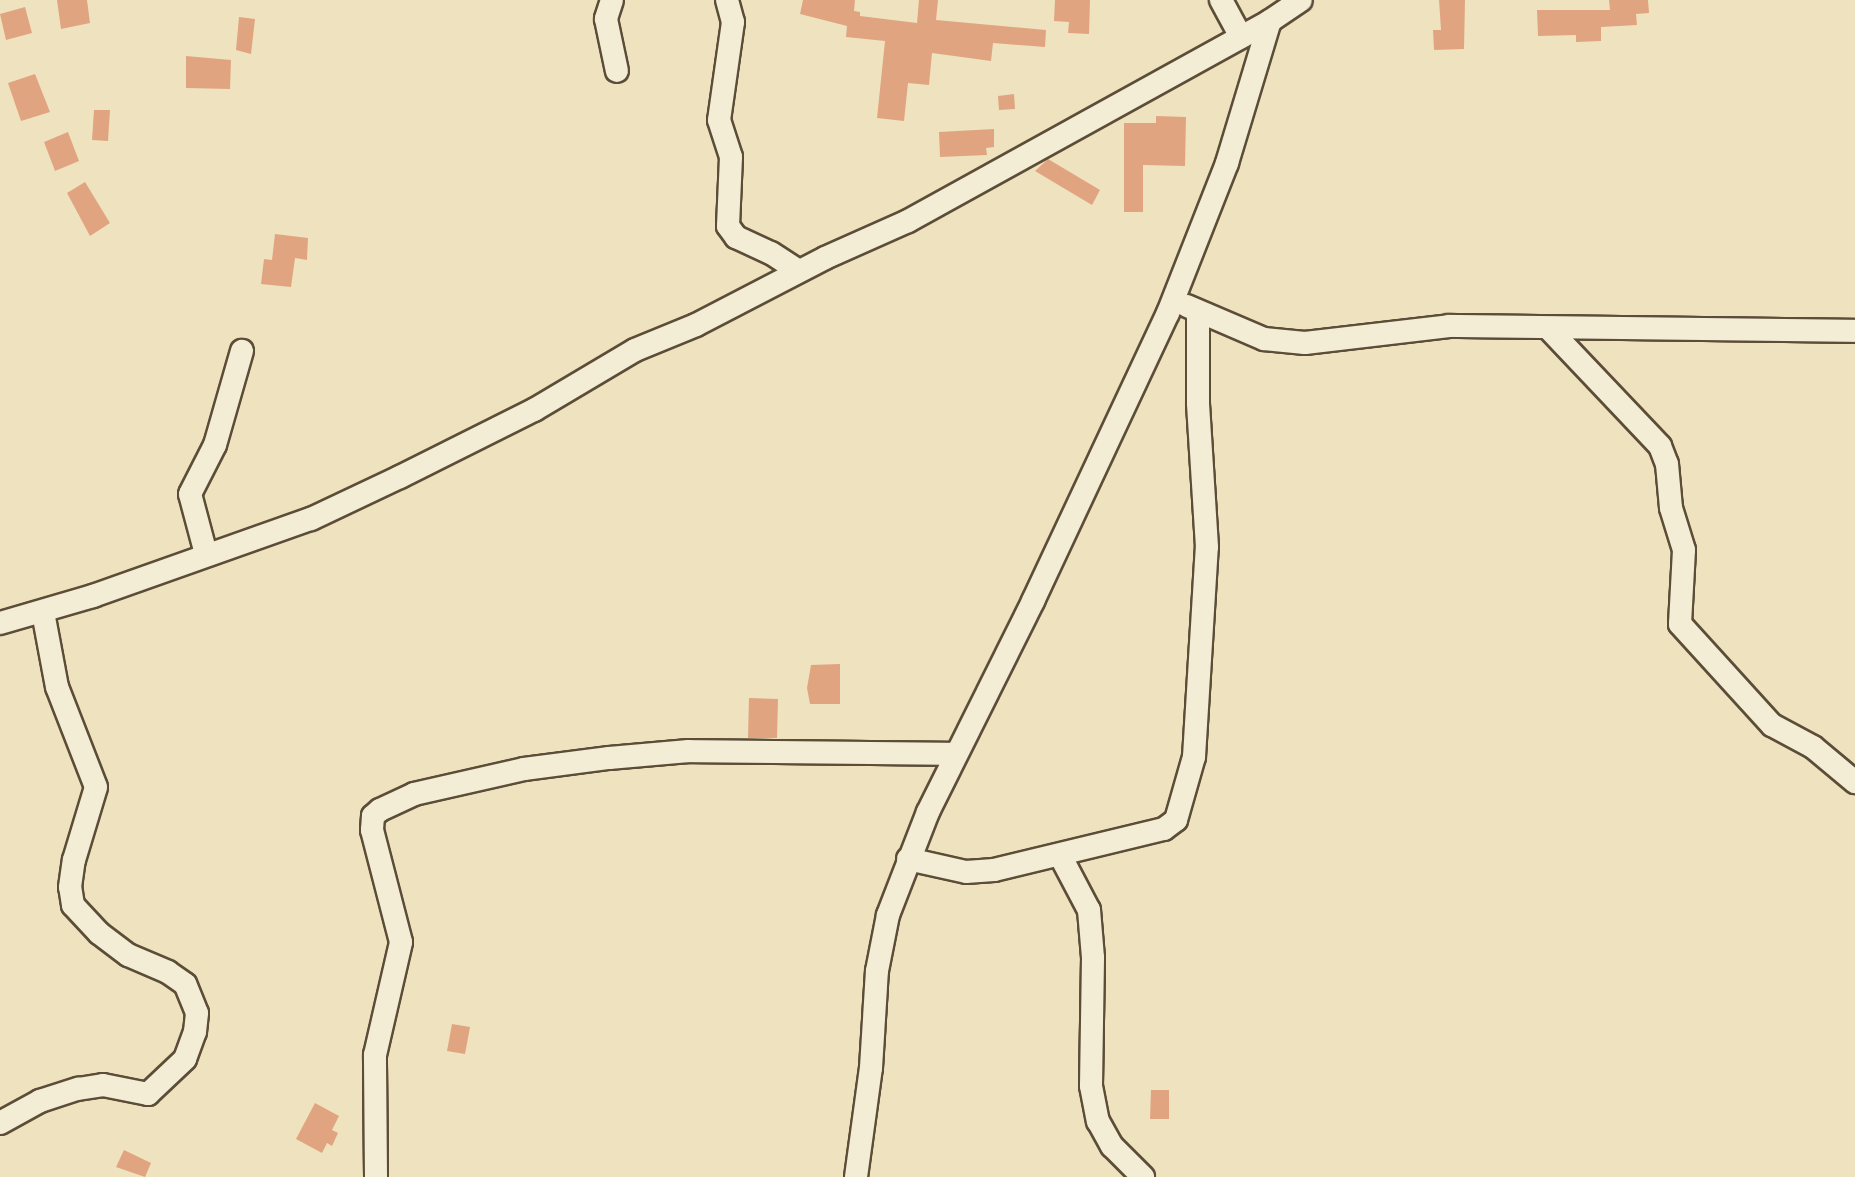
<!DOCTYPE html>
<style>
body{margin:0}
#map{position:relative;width:1855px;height:1177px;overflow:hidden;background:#eee3be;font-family:"IM FELL French Canon",serif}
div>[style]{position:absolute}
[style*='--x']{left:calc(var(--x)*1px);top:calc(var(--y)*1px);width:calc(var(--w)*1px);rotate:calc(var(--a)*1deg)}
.building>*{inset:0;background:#e1a481}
.roads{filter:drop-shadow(2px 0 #5c4d38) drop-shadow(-2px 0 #5c4d38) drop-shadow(0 2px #5c4d38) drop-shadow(0 -2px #5c4d38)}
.minor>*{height:22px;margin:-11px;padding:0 11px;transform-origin:11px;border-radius:11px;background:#f4edd5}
span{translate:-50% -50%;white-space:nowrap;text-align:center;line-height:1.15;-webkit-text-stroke:4.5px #f4edd5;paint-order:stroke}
</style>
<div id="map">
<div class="building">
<div style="clip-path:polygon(57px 0,87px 0,90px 23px,61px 29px)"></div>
<div style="clip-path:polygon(803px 0,855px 0,854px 11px,860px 12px,860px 16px,917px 23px,919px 0,938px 0,936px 20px,1046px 30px,1045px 47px,993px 43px,991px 61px,932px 53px,929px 85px,908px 83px,904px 121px,877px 118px,885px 41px,846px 37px,847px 26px,800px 14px)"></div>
<div style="clip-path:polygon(1055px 0,1090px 0,1089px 34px,1068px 33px,1069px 22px,1054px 21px)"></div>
<div style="clip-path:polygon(1439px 0,1465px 0,1464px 49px,1434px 50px,1433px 30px,1441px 30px)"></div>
<div style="clip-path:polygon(1609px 0,1648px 0,1649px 13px,1636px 14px,1637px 25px,1601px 27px,1601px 41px,1576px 42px,1576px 35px,1538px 36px,1537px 10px,1610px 10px)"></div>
<div style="clip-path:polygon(25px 7px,32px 33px,6px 40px,0 14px)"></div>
<div style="clip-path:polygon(239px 17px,255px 19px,251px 54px,236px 50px)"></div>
<div style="clip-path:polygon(186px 56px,231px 60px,230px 89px,186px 88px)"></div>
<div style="clip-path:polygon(35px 74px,50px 112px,21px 121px,8px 83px)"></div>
<div style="clip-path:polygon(1014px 94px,1015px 109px,999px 110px,998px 96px)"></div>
<div style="clip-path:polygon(94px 110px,110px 110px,108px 141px,92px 140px)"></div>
<div style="clip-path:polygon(1156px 116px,1186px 117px,1185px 166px,1143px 165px,1143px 212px,1124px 212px,1124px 123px,1156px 123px)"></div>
<div style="clip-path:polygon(994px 129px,994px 147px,986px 148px,987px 155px,940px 157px,939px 132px)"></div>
<div style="clip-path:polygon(68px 132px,79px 161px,55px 171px,44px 142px)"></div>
<div style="clip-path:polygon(1048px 159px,1100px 190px,1092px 205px,1035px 171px)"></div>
<div style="clip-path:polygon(85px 182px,110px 223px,90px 236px,67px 193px)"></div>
<div style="clip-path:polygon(275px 234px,308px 238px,307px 260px,295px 258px,291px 287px,261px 284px,264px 259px,272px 260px)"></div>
<div style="clip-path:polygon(840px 664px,840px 704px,810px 704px,807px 688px,811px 665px)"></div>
<div style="clip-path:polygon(749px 698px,778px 699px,777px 738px,748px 738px)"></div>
<div style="clip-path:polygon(452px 1024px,470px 1027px,465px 1054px,447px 1051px)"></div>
<div style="clip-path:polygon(1151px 1090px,1169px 1090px,1169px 1119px,1150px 1119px)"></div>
<div style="clip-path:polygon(315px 1103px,339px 1116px,332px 1130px,338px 1133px,332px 1146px,327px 1143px,322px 1153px,296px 1139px)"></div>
<div style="clip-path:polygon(124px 1150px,151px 1163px,145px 1177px,116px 1167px)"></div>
</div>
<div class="roads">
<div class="minor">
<div style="--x:612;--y:0;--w:20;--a:108"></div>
<div style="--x:606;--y:19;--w:53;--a:78.1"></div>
<div style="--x:727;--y:0;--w:23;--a:75"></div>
<div style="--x:733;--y:22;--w:99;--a:98.1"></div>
<div style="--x:719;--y:120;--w:39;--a:72"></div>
<div style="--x:731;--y:157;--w:69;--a:92.5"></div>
<div style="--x:728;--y:226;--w:14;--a:54"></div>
<div style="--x:736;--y:237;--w:38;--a:25"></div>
<div style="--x:771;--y:253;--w:33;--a:33"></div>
<div style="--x:1221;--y:0;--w:42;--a:61.6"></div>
<div style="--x:1187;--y:306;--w:84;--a:23.2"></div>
<div style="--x:1264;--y:339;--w:41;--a:5.6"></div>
<div style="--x:1305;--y:343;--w:145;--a:-6.7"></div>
<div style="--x:1449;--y:326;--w:406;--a:0.7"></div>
<div style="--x:1550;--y:330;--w:160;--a:46.5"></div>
<div style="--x:1660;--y:446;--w:19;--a:69"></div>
<div style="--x:1667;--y:464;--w:44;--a:84.8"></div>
<div style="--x:1671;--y:508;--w:44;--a:72.8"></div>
<div style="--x:1684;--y:550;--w:74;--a:93.1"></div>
<div style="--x:1680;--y:624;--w:137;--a:47.7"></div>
<div style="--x:1772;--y:725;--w:47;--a:28.2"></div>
<div style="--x:1813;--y:747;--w:55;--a:39.8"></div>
<div style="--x:206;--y:554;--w:62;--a:-104.9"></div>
<div style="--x:190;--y:494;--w:55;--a:-63"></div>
<div style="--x:215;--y:445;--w:98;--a:-74"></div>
<div style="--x:0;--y:623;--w:97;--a:-16.2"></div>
<div style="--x:93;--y:596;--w:231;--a:-19.5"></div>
<div style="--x:311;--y:519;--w:98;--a:-25.3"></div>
<div style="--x:400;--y:477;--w:150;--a:-26.6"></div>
<div style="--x:534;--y:410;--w:117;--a:-30.7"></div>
<div style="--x:635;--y:350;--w:66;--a:-22.3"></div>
<div style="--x:696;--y:325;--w:145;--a:-27.4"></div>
<div style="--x:825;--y:258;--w:91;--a:-24"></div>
<div style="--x:908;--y:221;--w:414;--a:-28.9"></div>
<div style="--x:1270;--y:21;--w:37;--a:-34"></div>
<div style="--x:1061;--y:857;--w:60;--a:62.2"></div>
<div style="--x:1089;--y:910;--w:48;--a:85.2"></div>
<div style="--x:1093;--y:958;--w:128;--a:90.9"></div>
<div style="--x:1091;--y:1086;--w:36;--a:79"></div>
<div style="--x:1098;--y:1121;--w:29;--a:61"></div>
<div style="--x:1112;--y:1146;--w:44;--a:45"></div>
<div style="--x:908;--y:859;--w:59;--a:12.6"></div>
<div style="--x:966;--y:872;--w:28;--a:-4"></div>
<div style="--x:994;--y:870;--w:175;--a:-13.6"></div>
<div style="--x:1164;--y:829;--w:15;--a:-37"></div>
<div style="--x:1176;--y:820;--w:66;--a:-74.1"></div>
<div style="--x:1194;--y:757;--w:210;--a:-86.5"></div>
<div style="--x:1207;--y:547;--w:144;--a:-93.6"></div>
<div style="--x:1198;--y:403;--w:91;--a:-90"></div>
<div style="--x:0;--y:1123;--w:46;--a:-28.8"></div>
<div style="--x:40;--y:1101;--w:40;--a:-18"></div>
<div style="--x:78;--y:1089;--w:25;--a:-9"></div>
<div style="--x:103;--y:1085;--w:46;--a:11.3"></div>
<div style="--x:148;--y:1094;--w:51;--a:-43.4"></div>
<div style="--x:185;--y:1059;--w:29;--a:-70"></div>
<div style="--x:195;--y:1032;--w:19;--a:-84"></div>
<div style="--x:197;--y:1013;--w:31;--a:-112"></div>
<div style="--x:185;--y:984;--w:21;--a:-145"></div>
<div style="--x:168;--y:972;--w:43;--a:-157"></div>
<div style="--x:128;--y:955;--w:36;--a:-143"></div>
<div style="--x:99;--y:933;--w:38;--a:-133"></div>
<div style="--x:73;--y:905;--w:18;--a:-99"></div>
<div style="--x:70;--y:887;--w:27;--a:-82"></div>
<div style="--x:74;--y:860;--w:76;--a:-73.2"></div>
<div style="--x:96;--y:787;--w:107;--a:-111.3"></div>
<div style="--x:57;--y:687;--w:76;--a:-100.6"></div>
<div style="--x:376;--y:1177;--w:122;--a:-90.5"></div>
<div style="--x:375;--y:1055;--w:116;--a:-77"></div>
<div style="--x:401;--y:942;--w:116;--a:-104.5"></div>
<div style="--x:372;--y:830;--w:14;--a:-86"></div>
<div style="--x:373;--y:816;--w:9;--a:-41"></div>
<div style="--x:380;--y:810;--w:38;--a:-25"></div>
<div style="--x:414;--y:794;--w:113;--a:-12.8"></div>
<div style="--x:524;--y:769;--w:86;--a:-7.4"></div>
<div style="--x:609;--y:758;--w:80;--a:-5"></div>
<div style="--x:689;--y:751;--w:267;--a:0.6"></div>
<div style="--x:856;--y:1177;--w:110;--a:-82.2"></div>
<div style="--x:871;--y:1068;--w:97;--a:-86.5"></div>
<div style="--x:877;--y:971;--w:57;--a:-78.9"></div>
<div style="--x:888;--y:915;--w:110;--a:-68.8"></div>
<div style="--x:928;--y:812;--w:236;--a:-63.5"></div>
<div style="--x:1033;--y:601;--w:318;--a:-64.9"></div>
<div style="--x:1168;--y:313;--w:161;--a:-68.5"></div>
<div style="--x:1227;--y:163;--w:148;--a:-73.2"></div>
</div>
</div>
</div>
